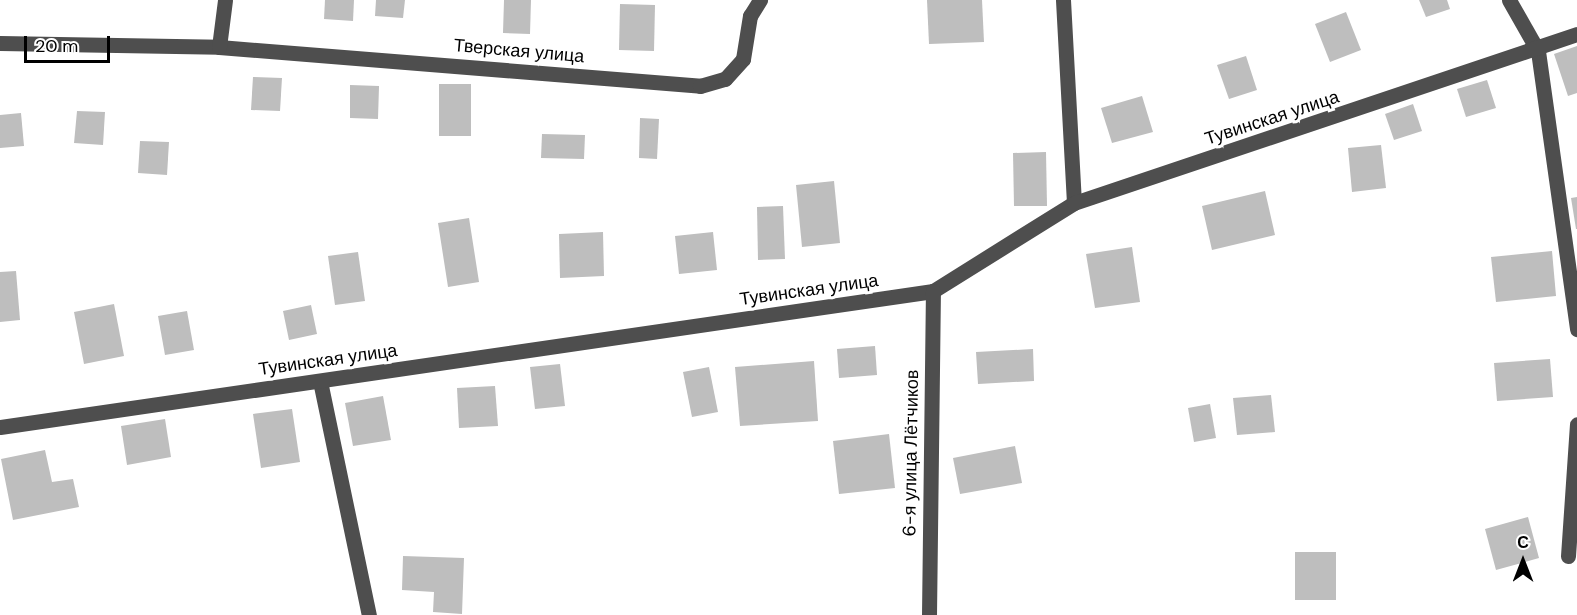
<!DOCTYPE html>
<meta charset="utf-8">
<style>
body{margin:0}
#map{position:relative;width:1577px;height:615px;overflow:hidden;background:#fff;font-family:"DM Sans",sans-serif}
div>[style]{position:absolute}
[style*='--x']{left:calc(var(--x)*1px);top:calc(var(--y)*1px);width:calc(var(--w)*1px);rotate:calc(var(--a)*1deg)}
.building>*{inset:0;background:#bebebe}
.minor>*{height:15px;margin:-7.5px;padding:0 7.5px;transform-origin:7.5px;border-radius:7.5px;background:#4e4e4e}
span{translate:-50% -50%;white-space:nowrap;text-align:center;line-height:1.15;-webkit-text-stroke:6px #fff;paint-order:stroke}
.street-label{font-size:18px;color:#000}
.north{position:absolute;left:1493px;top:531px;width:60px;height:60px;-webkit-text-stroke:4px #fff;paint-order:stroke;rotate:0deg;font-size:16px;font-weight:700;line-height:24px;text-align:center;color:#000}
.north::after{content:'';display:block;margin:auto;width:21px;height:27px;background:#000;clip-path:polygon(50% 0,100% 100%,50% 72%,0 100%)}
.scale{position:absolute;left:24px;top:36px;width:86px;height:27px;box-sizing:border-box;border:3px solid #000;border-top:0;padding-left:8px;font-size:18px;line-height:21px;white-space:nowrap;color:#000;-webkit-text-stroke:4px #fff;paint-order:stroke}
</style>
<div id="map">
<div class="building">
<div style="clip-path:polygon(325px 0,354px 0,353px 21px,324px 19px)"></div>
<div style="clip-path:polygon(376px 0,405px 0,403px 18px,375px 16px)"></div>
<div style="clip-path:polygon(504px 0,531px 0,530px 34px,503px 33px)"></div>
<div style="clip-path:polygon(927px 0,982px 0,984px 42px,929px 44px)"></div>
<div style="clip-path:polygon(1419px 0,1447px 0,1450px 9px,1426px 17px)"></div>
<div style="clip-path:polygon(620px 4px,655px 5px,654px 51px,619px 50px)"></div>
<div style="clip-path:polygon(1346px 12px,1361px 50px,1330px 62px,1315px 24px)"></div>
<div style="clip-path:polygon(1577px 46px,1577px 93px,1568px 96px,1554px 54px)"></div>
<div style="clip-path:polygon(1246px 56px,1257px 90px,1229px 99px,1217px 65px)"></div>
<div style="clip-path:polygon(253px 77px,282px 78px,280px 111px,251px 110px)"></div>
<div style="clip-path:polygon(1487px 80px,1496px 108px,1466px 117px,1457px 89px)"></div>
<div style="clip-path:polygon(439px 84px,471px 84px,471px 136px,439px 136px)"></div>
<div style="clip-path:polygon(350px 85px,379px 86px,378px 119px,350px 118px)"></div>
<div style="clip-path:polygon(1142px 96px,1153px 132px,1112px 143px,1101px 108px)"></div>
<div style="clip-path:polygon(1413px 104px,1422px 131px,1394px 140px,1385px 114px)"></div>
<div style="clip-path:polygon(77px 111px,105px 112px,103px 145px,74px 143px)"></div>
<div style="clip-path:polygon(21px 113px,24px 146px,0 148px,0 115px)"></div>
<div style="clip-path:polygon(640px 118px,659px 119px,657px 159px,639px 158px)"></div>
<div style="clip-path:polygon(542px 134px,585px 135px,584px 159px,541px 158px)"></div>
<div style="clip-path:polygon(140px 141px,169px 142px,167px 175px,138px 173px)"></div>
<div style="clip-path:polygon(1381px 145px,1386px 188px,1352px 192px,1348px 148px)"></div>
<div style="clip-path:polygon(1046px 152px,1047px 206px,1014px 206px,1013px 153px)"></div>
<div style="clip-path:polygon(834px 181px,840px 243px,802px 247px,796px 185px)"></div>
<div style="clip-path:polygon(1265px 191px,1275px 235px,1212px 250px,1202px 206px)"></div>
<div style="clip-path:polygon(1577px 197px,1577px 229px,1576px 229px,1571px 198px)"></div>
<div style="clip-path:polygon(783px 206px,785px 259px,758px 260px,757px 207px)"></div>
<div style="clip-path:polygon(469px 218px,479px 282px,448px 287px,438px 223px)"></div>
<div style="clip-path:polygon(603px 232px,604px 276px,560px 278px,559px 234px)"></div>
<div style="clip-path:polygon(713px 232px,717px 270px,679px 274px,675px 236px)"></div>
<div style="clip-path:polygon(1132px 247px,1140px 302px,1095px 308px,1086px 254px)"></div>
<div style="clip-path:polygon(1552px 251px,1556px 296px,1496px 302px,1491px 257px)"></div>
<div style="clip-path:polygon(358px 252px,365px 301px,335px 305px,328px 256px)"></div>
<div style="clip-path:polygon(16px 271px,20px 320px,0 322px,0 272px)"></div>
<div style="clip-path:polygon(114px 304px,124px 356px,84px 364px,74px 312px)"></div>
<div style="clip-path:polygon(311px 305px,317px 334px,289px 340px,283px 311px)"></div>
<div style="clip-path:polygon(187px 311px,194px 350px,165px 355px,158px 316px)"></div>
<div style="clip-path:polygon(875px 346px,877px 375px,839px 378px,837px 349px)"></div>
<div style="clip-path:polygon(1033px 349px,1034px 381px,978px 384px,976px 352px)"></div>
<div style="clip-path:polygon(1550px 359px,1553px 397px,1497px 401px,1494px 363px)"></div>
<div style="clip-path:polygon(814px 361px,818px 421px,740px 426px,735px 367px)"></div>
<div style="clip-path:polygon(560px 364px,565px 406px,535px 409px,530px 367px)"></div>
<div style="clip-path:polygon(709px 367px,718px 412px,692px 417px,683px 372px)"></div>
<div style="clip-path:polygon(495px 386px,498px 426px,459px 428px,457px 388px)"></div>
<div style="clip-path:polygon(1271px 395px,1275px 432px,1237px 435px,1233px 398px)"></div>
<div style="clip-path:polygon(383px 396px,391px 440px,353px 446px,345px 403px)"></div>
<div style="clip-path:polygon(1210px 404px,1216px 438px,1194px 442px,1188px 408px)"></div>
<div style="clip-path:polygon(292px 409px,300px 462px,261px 468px,253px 414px)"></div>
<div style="clip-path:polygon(165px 419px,171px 457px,127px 465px,121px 426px)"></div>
<div style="clip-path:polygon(889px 434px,895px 488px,839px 494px,833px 441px)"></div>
<div style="clip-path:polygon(1015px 446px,1022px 483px,960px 494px,953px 458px)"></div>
<div style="clip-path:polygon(45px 450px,52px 482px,73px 479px,79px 507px,13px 520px,1px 459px)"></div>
<div style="clip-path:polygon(1528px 517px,1539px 558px,1496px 570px,1485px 529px)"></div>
<div style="clip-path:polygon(1295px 552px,1336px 552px,1336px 600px,1295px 600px)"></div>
<div style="clip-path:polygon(403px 556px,464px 558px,462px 614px,433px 612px,434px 592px,402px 590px)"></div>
</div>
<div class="minor">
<div style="--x:1063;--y:0;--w:203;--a:86.9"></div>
<div style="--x:1509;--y:0;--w:59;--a:60.4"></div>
<div style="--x:1538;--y:51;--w:281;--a:82"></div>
<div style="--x:0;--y:43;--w:219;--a:1"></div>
<div style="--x:219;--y:47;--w:483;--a:4.6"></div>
<div style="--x:700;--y:86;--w:26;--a:-16"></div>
<div style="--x:725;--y:79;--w:27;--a:-48"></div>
<div style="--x:743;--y:59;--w:44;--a:-80.8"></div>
<div style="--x:750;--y:16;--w:19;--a:-58"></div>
<div style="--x:219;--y:47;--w:47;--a:-82.7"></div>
<div style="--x:320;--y:381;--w:239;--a:78.2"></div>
<div style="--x:0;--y:427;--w:943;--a:-8.29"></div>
<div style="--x:933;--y:291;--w:166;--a:-32"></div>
<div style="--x:1074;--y:203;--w:531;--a:-18.57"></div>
<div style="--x:1568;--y:556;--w:132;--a:-86.1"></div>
<div style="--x:929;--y:615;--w:324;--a:-89.3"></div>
</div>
<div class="street-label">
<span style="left:519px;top:51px;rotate:5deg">Тверская улица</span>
<span style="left:1272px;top:118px;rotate:-18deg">Тувинская улица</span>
<span style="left:809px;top:290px;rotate:-8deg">Тувинская улица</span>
<span style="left:328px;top:360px;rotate:-8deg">Тувинская улица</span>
<span style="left:911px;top:453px;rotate:-89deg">6-я улица Лётчиков</span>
</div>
<div class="north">С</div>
<div class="scale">20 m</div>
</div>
